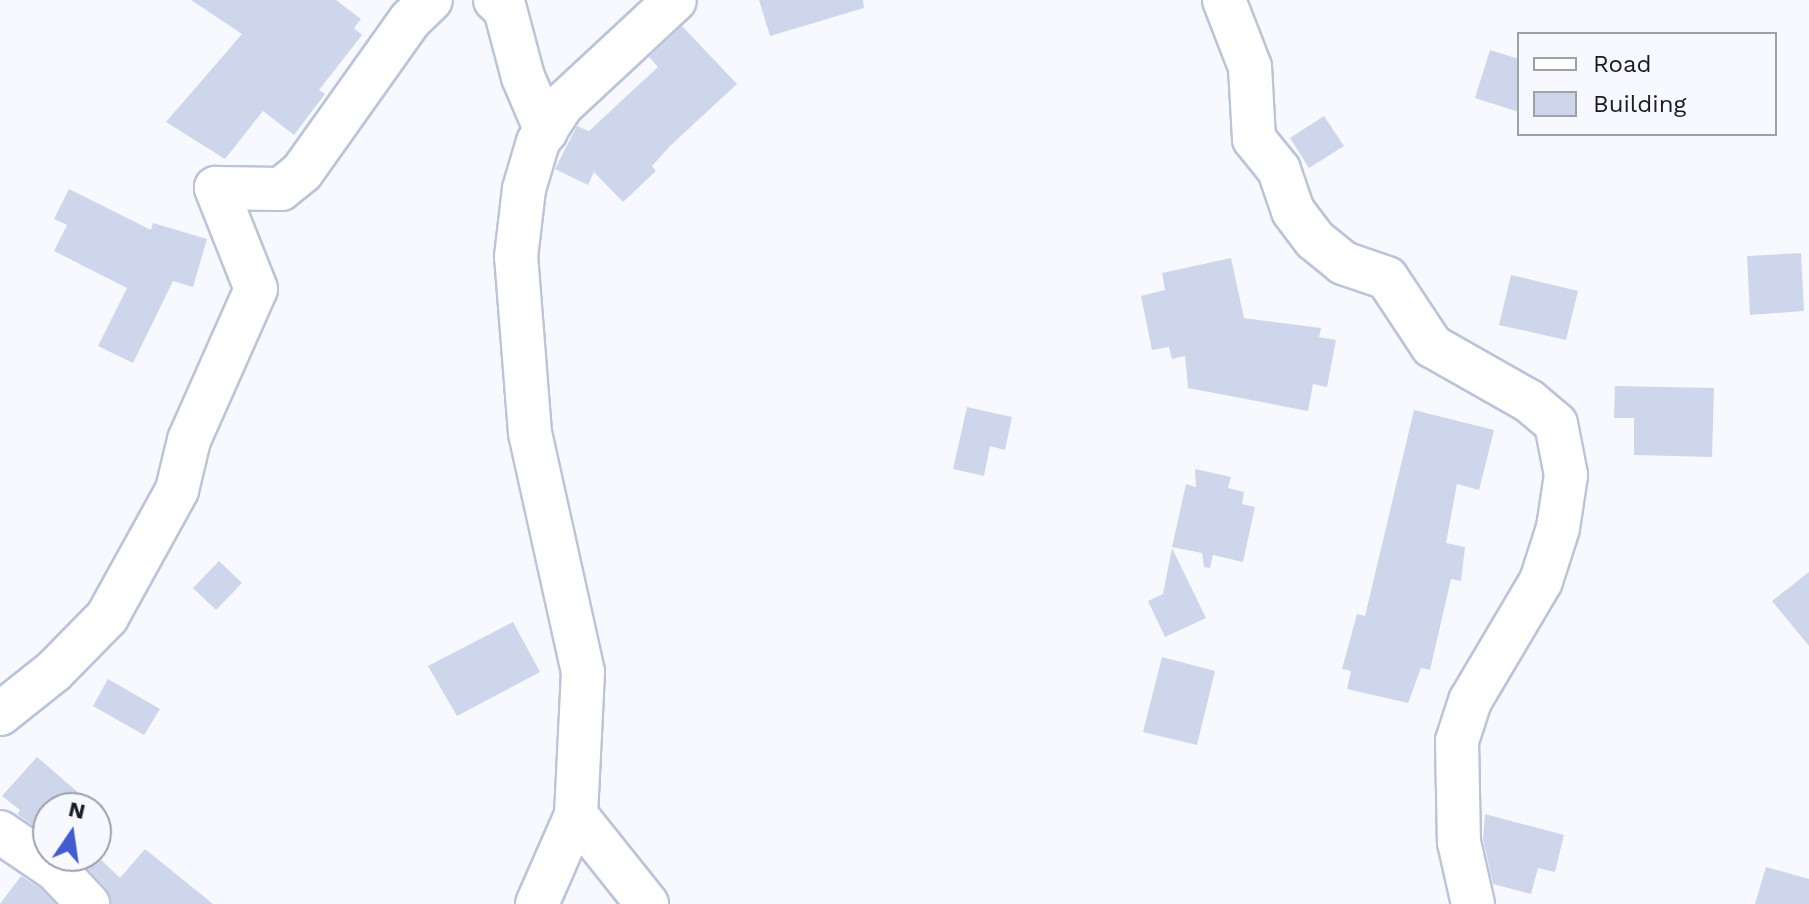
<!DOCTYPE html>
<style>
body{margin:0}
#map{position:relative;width:1809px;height:904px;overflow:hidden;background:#f7f9fe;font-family:"Work Sans",sans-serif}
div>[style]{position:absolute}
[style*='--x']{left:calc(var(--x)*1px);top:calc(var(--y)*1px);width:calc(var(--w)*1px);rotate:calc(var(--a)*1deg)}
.building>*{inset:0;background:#ced6ec}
.roads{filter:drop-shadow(2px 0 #bbc4d9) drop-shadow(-2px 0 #bbc4d9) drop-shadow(0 2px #bbc4d9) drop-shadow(0 -2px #bbc4d9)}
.minor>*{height:42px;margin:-21px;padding:0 21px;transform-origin:21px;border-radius:21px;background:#fff}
span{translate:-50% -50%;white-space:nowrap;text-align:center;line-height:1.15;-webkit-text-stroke:6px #f7f9fe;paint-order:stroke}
.legend{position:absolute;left:1517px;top:32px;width:260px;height:104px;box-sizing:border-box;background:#f7f9fe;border:2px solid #9ea1a7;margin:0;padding:10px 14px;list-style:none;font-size:24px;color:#191c24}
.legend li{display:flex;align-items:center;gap:16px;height:40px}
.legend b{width:40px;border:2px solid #9ea1a7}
.north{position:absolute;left:32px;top:792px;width:80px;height:80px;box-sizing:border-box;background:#f7f9fe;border:2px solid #9ea1a7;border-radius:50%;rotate:13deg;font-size:22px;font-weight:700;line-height:32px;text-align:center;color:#191c24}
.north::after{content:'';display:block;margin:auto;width:28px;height:36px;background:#425ccf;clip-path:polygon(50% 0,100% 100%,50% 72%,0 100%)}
</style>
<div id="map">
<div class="building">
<div style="clip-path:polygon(191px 0,336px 0,361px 19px,354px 28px,362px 35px,319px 90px,325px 94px,294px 135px,263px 111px,225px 159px,166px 122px,242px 34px)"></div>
<div style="clip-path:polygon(759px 0,863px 0,864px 8px,770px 36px)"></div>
<div style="clip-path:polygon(682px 26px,737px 84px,670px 146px,652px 166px,656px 171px,623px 202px,594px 172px,588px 185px,555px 169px,577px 126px,589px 131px,658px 67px,649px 57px)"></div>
<div style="clip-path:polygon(1490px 50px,1519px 59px,1519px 112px,1475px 98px)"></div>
<div style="clip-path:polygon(1324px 116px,1344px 146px,1309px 168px,1290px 138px)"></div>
<div style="clip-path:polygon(69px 189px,151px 230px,153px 223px,207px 239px,193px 287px,173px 281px,133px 363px,98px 346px,127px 288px,54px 251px,67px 225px,54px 219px)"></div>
<div style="clip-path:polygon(1801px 253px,1804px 311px,1750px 315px,1747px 256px)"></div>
<div style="clip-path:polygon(1231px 258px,1244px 318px,1321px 328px,1319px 337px,1336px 340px,1327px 387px,1313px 384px,1308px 411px,1188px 388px,1185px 356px,1172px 359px,1169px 347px,1152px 350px,1141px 296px,1165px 290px,1162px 273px)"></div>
<div style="clip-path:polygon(1511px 275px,1578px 291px,1566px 340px,1499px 325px)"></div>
<div style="clip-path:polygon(1615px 386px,1714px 388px,1712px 457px,1634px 455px,1634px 418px,1614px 418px)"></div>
<div style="clip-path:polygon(967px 407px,1012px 417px,1005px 450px,990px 446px,984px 476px,953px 469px)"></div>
<div style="clip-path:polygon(1414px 410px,1494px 430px,1479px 490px,1457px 484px,1446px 543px,1465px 547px,1461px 581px,1451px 579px,1430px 670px,1421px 668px,1408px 703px,1347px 689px,1351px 671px,1342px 669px,1357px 614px,1365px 616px)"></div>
<div style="clip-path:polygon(1195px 469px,1231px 477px,1228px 488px,1244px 492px,1242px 504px,1255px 507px,1243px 562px,1213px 555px,1210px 568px,1204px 567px,1202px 553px,1172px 547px,1186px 484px,1196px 487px)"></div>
<div style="clip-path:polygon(1172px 548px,1206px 618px,1165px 637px,1148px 601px,1163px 594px)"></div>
<div style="clip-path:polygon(219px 561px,242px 583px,216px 610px,193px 588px)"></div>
<div style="clip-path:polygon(1809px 572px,1809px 646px,1772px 601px)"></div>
<div style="clip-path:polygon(513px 622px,540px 672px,457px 716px,428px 666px)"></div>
<div style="clip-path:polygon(1162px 657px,1215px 671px,1197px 745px,1143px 732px)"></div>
<div style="clip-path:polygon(108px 679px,160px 709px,144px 735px,93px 706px)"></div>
<div style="clip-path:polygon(37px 757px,94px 806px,48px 808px,48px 836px,17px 814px,20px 810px,2px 796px)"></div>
<div style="clip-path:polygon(1485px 814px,1564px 835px,1555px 872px,1538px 868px,1531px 894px,1493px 884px,1483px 839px)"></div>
<div style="clip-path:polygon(145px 849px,213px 904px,111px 904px,106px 888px,76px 856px,96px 855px,120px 878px)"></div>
<div style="clip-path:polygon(1766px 867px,1809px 879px,1809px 904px,1755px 904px)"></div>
<div style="clip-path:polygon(21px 876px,40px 888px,55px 904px,0 904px)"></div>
</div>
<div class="roads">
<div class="minor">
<div style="--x:495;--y:0;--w:13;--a:42"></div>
<div style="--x:505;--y:9;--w:70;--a:75.2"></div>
<div style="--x:523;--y:77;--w:59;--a:66.9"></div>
<div style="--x:1224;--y:0;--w:72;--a:68.8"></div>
<div style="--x:1250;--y:67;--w:72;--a:86.8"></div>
<div style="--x:1254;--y:139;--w:40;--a:51"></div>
<div style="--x:1279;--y:170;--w:43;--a:71.1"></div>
<div style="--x:1293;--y:211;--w:36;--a:53"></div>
<div style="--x:1315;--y:240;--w:36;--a:39"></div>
<div style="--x:1343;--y:263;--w:46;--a:18.8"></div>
<div style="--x:1387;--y:278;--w:82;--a:56.5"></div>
<div style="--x:1432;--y:346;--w:112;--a:29.6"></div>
<div style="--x:1529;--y:401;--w:35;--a:40"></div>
<div style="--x:1556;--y:424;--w:52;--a:78.9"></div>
<div style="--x:1566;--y:475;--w:54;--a:98.6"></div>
<div style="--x:1558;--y:528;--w:56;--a:107.8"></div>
<div style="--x:1541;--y:581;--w:139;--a:120.6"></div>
<div style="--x:1470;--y:701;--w:42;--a:108"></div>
<div style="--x:1457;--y:741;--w:101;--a:88.9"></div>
<div style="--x:1459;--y:842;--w:64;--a:77.3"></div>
<div style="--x:0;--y:714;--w:69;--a:-38.5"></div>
<div style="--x:54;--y:671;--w:76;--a:-45.5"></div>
<div style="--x:107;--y:617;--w:145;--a:-61.1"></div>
<div style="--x:177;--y:490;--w:51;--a:-76.5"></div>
<div style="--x:189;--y:440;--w:165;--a:-66.1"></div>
<div style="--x:256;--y:289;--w:109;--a:-111.6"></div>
<div style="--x:216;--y:188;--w:65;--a:0.9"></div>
<div style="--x:281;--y:189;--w:27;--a:-39"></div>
<div style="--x:302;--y:172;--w:186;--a:-54.6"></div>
<div style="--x:410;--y:20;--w:29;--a:-44"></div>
<div style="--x:576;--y:815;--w:114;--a:51.4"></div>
<div style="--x:0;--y:832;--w:68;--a:34.2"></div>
<div style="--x:56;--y:870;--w:47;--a:46.7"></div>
<div style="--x:537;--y:904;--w:97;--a:-66.3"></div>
<div style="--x:576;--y:815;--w:143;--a:-87.2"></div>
<div style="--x:583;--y:672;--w:245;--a:-102.5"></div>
<div style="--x:530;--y:433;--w:177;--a:-94.5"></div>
<div style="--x:516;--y:257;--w:68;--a:-83.3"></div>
<div style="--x:524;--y:189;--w:49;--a:-73.4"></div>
<div style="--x:538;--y:142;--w:44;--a:-57"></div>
<div style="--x:562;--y:105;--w:154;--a:-42.9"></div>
</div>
</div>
<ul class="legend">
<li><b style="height:10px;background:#fff"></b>Road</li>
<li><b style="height:22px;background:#ced6ec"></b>Building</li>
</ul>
<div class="north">N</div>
</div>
